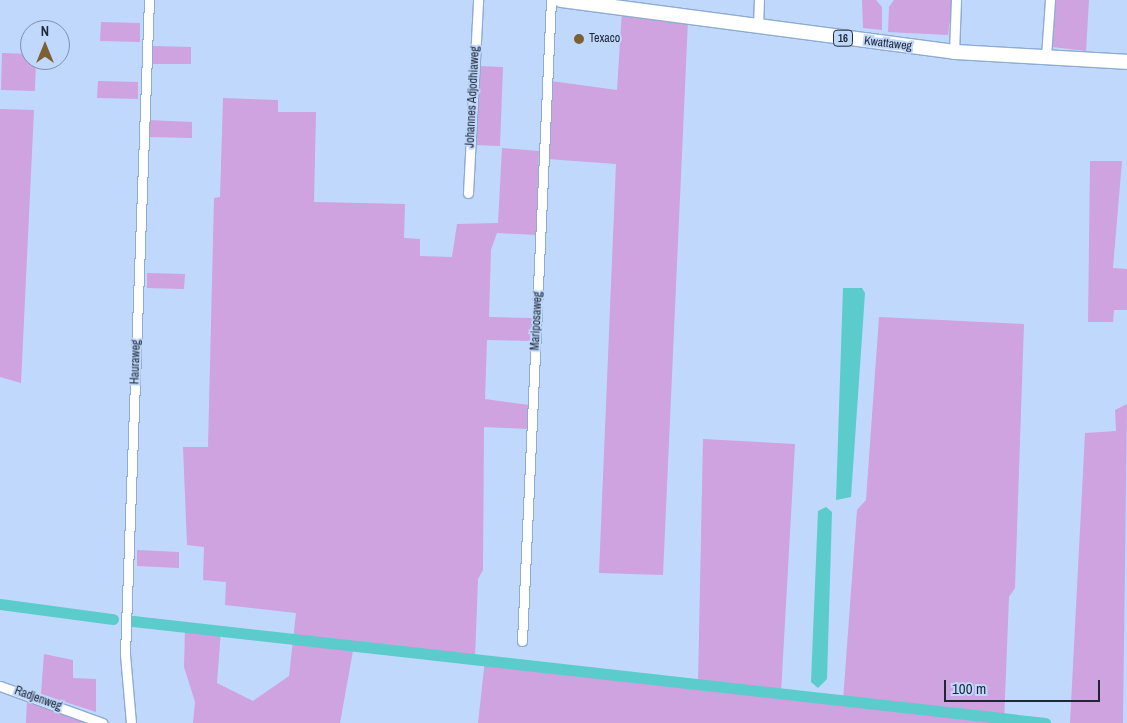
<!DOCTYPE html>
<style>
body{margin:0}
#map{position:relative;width:1127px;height:723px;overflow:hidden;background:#c0d8fb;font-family:"Archivo Narrow",sans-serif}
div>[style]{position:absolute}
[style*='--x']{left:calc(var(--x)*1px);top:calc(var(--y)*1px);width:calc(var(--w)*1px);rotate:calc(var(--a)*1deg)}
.green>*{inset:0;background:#cfa2e0}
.water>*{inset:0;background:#5bcbcc}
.canal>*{height:11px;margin:-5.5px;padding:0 5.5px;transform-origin:5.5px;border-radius:5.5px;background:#5bcbcc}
.roads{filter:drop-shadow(1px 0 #8dabd3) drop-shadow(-1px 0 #8dabd3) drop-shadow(0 1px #8dabd3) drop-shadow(0 -1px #8dabd3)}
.minor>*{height:9px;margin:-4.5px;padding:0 4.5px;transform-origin:4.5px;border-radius:4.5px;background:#fff}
.primary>*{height:14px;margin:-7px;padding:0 7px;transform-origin:7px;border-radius:7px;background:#fff}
.dots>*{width:14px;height:14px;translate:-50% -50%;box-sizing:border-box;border:2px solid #c0d8fb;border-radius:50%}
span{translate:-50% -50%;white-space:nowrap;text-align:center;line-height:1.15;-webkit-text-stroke:4px #c0d8fb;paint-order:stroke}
.shield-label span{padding:1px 4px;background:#c0d8fb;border:1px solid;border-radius:4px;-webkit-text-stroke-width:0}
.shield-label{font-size:11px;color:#1c2737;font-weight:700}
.poi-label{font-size:12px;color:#1c2737}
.left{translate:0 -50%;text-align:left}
.street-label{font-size:12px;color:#1c2737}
.north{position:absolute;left:20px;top:20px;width:50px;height:50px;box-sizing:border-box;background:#c0d8fb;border:1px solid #7e91ad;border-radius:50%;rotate:0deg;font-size:14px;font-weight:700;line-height:20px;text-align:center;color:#1c2737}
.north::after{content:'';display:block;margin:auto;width:18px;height:22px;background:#7c5f32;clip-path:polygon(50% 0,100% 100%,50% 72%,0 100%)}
.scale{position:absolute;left:944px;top:680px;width:156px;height:22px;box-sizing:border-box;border:2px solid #1c2737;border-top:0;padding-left:6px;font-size:15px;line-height:18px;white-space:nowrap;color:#1c2737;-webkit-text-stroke:4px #c0d8fb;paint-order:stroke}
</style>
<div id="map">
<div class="green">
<div style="clip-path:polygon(862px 0,876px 0,882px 7px,882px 30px,863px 28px)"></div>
<div style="clip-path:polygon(894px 0,953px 0,948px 35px,888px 32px,889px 7px)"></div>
<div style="clip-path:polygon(1053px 0,1089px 0,1086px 51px,1052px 47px)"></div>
<div style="clip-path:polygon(622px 10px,688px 20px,663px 575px,599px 573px,616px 164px,548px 159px,551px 81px,617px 90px)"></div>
<div style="clip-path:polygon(101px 22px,140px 23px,140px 42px,100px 41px)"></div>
<div style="clip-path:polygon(152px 46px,191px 47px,191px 64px,152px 64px)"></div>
<div style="clip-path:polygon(2px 53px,30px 54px,30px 60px,36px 60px,35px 91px,1px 90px)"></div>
<div style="clip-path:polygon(478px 66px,503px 67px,500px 146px,474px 145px)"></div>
<div style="clip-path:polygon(98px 81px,138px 82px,138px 99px,97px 98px)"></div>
<div style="clip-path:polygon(223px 98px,278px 100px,278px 112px,316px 112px,314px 202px,405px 204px,404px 238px,420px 239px,420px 256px,452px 257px,457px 224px,498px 223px,502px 148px,539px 151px,536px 235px,497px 233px,491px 250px,489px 317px,532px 318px,531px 341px,487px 340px,485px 399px,529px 405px,528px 429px,484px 427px,483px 570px,478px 579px,475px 659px,354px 645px,340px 723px,193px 723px,195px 702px,184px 667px,185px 626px,221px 630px,217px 683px,253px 701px,289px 676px,296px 613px,225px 605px,226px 582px,203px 580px,204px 547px,187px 545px,183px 447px,208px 447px,214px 198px,220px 197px)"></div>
<div style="clip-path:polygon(0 109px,34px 110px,21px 383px,0 377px)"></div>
<div style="clip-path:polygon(148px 120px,192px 122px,192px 138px,147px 137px)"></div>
<div style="clip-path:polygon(1090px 161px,1122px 161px,1113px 268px,1127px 269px,1127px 310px,1114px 310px,1113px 322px,1088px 322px)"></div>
<div style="clip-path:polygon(147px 273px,185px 274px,184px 289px,147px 288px)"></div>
<div style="clip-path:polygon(879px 317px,1024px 324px,1015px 588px,1009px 597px,1004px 723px,478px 723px,485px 660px,698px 683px,703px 439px,795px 444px,781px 693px,843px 700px,857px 510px,866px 500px)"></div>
<div style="clip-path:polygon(1127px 404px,1123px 723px,1070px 723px,1085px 433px,1116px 431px,1115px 410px)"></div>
<div style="clip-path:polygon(137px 550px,179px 552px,179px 568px,137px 566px)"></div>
<div style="clip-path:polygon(44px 654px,73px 660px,73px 678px,96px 679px,96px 712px,41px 694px)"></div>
<div style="clip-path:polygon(27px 701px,93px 723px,26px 723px)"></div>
</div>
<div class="water">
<div style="clip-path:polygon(843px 288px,862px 288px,865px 293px,851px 497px,836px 500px)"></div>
<div style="clip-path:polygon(826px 507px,832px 512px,827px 679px,818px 688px,811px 682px,818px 511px)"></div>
</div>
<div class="canal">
<div style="--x:0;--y:604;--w:114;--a:7.6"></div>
<div style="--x:133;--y:621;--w:918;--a:6.38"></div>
</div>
<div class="roads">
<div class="minor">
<div style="--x:758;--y:27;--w:27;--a:-88"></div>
<div style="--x:954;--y:52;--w:52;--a:-87.8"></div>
<div style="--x:1046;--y:56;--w:56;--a:-85.9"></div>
<div style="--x:468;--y:193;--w:193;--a:-87"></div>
<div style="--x:522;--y:641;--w:642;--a:-87.41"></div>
<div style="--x:0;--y:686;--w:109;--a:19.8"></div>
<div style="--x:131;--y:723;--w:69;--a:-95"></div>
<div style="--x:125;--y:654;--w:654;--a:-87.9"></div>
</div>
<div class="primary">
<div style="--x:561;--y:0;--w:396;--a:7.5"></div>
<div style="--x:954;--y:52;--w:173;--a:3.3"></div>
</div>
</div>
<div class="dots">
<div style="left:579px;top:39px;background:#7c5f32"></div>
</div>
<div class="shield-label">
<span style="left:843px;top:38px">16</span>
</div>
<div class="poi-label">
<span class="left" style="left:589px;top:39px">Texaco</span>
</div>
<div class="street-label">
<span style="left:888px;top:44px;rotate:7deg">Kwattaweg</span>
<span style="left:473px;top:97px;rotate:-87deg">Johannes Adjodhiaweg</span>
<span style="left:537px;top:321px;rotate:-87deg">Mariposaweg</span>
<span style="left:136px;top:362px;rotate:-88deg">Hauraweg</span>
<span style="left:38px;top:699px;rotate:20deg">Radjenweg</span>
</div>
<div class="north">N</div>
<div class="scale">100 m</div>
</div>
